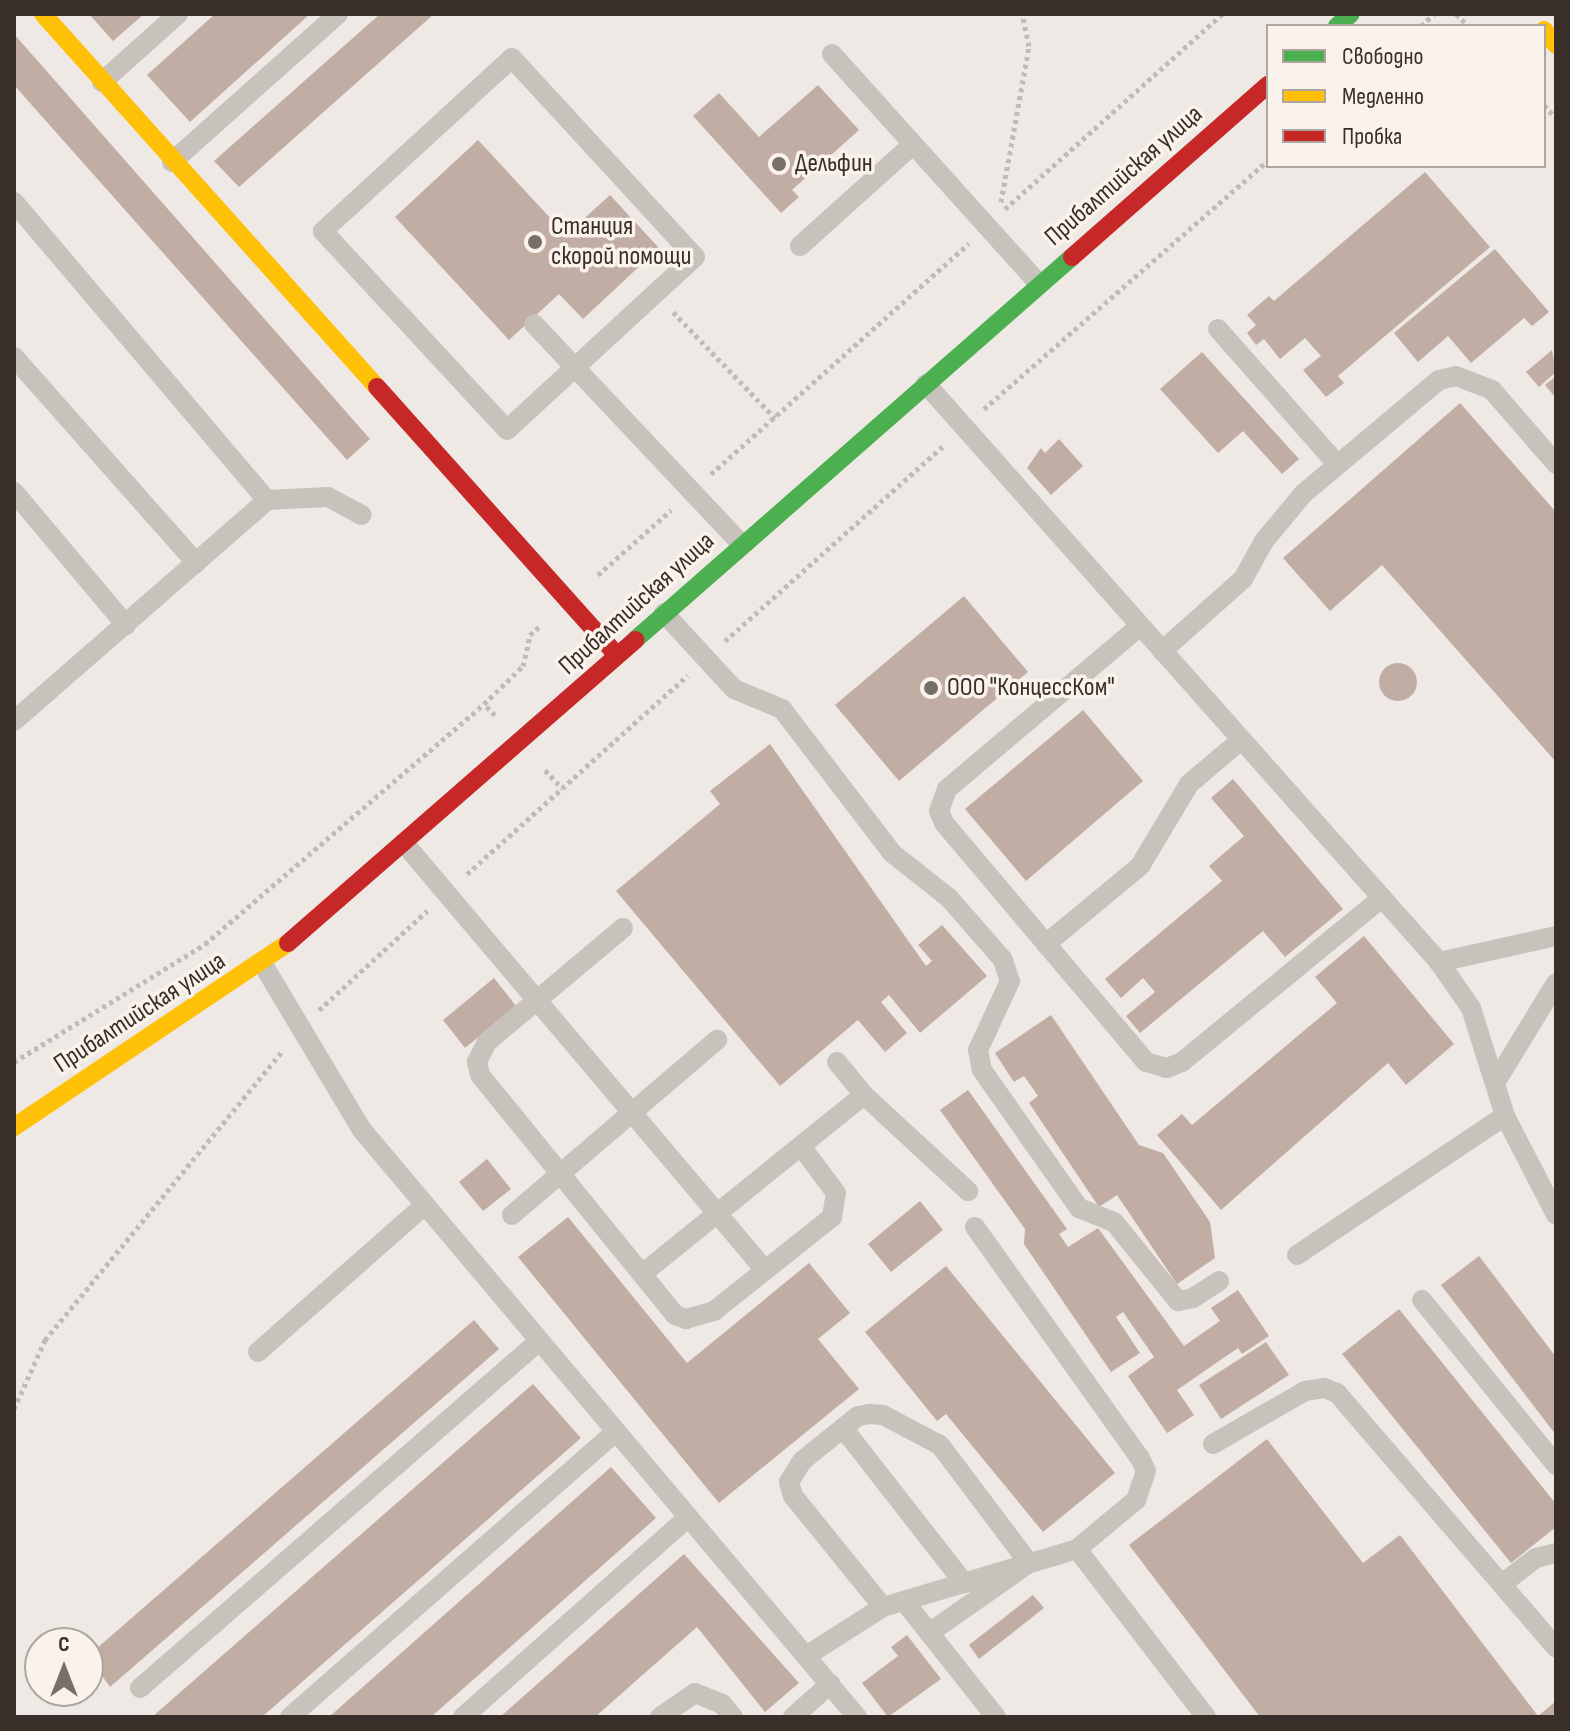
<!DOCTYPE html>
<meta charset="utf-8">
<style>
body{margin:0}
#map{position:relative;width:1570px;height:1731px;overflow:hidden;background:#eee9e4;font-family:"Sofia Sans Condensed",sans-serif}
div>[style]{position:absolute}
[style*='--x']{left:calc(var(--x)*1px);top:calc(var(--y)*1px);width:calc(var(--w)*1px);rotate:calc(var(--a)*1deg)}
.building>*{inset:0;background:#c2ada5}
.round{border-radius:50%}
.path>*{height:5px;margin-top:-2.5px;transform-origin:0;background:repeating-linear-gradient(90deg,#c1bab5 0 4px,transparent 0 8px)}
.lane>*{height:20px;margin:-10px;padding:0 10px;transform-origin:10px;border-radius:10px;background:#c8c2bd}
.fast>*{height:18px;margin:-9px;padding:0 9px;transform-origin:9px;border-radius:9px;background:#4caf50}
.slow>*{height:18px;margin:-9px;padding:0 9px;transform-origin:9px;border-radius:9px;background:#ffc107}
.jam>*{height:18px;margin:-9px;padding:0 9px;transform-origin:9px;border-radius:9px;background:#c62828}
.dots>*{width:22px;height:22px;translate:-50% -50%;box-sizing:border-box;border:4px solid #faf3ec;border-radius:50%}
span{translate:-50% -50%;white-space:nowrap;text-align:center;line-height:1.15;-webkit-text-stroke:7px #faf3ec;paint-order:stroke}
.poi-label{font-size:26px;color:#392e2a}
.left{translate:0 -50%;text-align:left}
.street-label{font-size:26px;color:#392e2a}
.frame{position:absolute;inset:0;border:16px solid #392e2a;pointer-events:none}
.legend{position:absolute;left:1266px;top:24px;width:280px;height:144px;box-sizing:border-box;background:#faf3ec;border:2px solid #ada49e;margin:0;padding:10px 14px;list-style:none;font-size:24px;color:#392e2a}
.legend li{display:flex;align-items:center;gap:16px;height:40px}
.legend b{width:40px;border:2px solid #ada49e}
.north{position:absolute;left:24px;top:1627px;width:80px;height:80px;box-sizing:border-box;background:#faf3ec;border:2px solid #ada49e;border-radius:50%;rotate:0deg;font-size:22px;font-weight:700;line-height:32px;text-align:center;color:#392e2a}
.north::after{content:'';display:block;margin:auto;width:28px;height:36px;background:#786f6b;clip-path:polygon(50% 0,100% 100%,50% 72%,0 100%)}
</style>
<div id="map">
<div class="building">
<div style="clip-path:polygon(89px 14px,144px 14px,113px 41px)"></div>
<div style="clip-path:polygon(215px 14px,310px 14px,190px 122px,147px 75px)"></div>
<div style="clip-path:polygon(380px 14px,434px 14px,239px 187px,214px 161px)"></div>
<div style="clip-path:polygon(14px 34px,370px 439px,347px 460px,14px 85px)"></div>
<div style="clip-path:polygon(818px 85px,859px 130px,792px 190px,799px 197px,781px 213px,693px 116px,719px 93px,759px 137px)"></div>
<div style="clip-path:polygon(478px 140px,566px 235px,610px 195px,659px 248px,583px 319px,559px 294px,509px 340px,395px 217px)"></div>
<div style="clip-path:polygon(1425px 172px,1490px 247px,1338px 376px,1344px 383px,1326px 397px,1303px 370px,1321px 356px,1305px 338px,1280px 359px,1264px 339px,1256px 345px,1247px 333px,1256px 325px,1247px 315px,1269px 296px,1274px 301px)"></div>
<div style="clip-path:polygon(1495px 249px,1549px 312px,1532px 326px,1524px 318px,1471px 363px,1448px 336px,1418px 362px,1394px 333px)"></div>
<div style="clip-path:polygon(1552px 350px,1556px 372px,1539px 387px,1526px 372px)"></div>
<div style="clip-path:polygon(1202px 352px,1299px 459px,1282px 474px,1243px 431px,1218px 453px,1160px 389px)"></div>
<div style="clip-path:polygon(1556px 376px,1556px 398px,1545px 385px)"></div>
<div style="clip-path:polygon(1460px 403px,1556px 512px,1556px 762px,1382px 565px,1330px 611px,1283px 558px)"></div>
<div style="clip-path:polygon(1059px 439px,1083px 466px,1051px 495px,1027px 468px,1041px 448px,1045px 453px)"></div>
<div style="clip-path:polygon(964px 596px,1028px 672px,899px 781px,835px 705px)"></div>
<div class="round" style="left:1379px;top:663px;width:38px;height:38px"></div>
<div style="clip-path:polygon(1083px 710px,1143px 781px,1026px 881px,965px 809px)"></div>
<div style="clip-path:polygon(770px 744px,926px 966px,932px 961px,918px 945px,942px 925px,987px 976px,920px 1033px,889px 995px,881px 1002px,907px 1033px,885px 1052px,858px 1020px,780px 1086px,616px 891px,720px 804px,710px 791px)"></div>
<div style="clip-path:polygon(1233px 779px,1343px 909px,1285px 957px,1263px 931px,1140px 1033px,1126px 1016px,1155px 992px,1143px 978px,1121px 998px,1105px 979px,1222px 881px,1209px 866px,1244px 836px,1211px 798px)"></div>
<div style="clip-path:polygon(1364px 936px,1454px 1044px,1406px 1085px,1388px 1063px,1221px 1210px,1157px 1135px,1182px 1114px,1192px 1125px,1337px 1003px,1315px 977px)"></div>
<div style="clip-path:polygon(494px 978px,516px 1006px,465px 1048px,443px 1020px)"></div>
<div style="clip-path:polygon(1051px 1015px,1139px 1145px,1163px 1153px,1210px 1222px,1215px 1258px,1177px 1284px,1117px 1195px,1099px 1207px,1029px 1103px,1038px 1096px,1024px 1076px,1014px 1082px,995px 1053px)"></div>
<div style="clip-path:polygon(968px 1090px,1067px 1229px,1059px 1234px,1068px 1247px,1098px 1228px,1184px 1346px,1220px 1321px,1211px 1308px,1238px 1290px,1269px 1336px,1242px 1354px,1238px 1348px,1177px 1390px,1194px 1415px,1167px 1433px,1128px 1376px,1154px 1357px,1123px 1312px,1116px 1317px,1140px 1353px,1111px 1372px,1024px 1244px,1025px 1229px,940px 1110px)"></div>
<div style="clip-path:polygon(487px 1159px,511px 1189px,483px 1211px,459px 1182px)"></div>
<div style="clip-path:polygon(920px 1201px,943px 1230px,891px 1272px,868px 1244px)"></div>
<div style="clip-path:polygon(568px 1217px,687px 1363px,809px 1263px,850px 1313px,818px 1339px,859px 1389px,719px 1503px,518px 1257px)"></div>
<div style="clip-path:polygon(1479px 1256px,1556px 1357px,1556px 1435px,1441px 1285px)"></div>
<div style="clip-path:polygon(946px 1266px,1115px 1473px,1043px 1532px,946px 1414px,937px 1421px,865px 1332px)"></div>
<div style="clip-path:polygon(1399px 1309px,1556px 1504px,1556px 1527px,1511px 1563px,1342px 1354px)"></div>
<div style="clip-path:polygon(474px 1320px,499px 1349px,110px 1687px,88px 1656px)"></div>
<div style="clip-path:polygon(1266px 1342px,1289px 1375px,1221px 1419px,1199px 1385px)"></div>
<div style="clip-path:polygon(533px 1384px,581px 1438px,262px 1717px,152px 1717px)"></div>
<div style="clip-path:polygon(1267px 1439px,1363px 1563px,1400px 1535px,1538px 1716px,1556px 1701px,1556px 1717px,1260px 1717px,1129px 1545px)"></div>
<div style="clip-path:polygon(611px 1467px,656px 1518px,431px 1717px,329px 1717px)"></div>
<div style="clip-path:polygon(684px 1554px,799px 1683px,765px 1712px,697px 1627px,595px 1717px,500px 1717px)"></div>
<div style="clip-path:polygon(1033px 1595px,1044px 1608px,979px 1659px,969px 1645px)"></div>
<div style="clip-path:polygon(907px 1635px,941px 1679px,888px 1717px,862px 1683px,898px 1656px,891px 1647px)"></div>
</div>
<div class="path">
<div style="--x:1456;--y:14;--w:18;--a:43"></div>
<div style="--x:1421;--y:26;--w:18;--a:-43"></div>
<div style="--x:1544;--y:105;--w:18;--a:47"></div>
<div style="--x:1001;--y:202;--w:158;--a:-79.8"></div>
<div style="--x:1029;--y:46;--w:33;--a:-102"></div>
<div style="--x:1005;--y:209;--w:292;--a:-41.9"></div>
<div style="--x:673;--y:312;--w:147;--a:46.1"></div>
<div style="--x:984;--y:409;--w:378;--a:-41.2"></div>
<div style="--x:711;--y:474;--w:346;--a:-41.8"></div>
<div style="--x:598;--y:575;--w:98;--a:-41.7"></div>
<div style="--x:725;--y:641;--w:294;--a:-41.8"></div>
<div style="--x:495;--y:715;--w:16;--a:-135"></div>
<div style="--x:484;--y:704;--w:54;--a:-44.3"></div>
<div style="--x:523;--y:666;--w:32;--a:-77"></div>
<div style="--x:530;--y:635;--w:12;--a:-42"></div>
<div style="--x:545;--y:770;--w:25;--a:47"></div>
<div style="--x:467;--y:874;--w:297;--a:-42"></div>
<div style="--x:319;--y:1010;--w:147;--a:-42.5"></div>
<div style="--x:14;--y:1062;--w:225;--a:-31.7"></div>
<div style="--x:205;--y:944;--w:368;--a:-40.7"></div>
<div style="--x:14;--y:1409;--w:76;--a:-65.8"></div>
<div style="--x:45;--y:1340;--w:375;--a:-50.6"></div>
</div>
<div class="lane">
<div style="--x:832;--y:54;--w:309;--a:48"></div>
<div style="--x:512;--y:58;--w:270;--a:47.4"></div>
<div style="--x:695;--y:257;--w:255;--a:137.4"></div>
<div style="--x:507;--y:430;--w:271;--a:-132.8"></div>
<div style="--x:323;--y:231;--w:256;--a:-42.5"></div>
<div style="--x:102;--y:82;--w:102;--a:-41.8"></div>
<div style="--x:172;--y:162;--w:222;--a:-41.7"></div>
<div style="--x:14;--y:202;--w:391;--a:49.7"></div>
<div style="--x:800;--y:246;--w:151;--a:-42"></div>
<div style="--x:534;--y:324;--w:303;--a:46.7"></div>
<div style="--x:1218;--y:329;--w:181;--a:48.6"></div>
<div style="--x:14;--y:357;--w:275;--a:48.5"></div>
<div style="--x:926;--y:384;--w:773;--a:48.41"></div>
<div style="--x:1439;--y:962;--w:56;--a:55.2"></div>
<div style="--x:1471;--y:1008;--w:113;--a:72.5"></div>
<div style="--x:1505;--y:1116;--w:111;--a:62.7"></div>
<div style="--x:14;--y:492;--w:174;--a:49.9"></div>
<div style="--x:664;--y:613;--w:103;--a:47.4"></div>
<div style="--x:734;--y:689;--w:52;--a:22.6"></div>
<div style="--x:782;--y:709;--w:181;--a:52.6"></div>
<div style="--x:892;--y:853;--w:73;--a:38.3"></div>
<div style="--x:949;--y:898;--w:82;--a:48.9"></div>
<div style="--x:1003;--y:960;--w:22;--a:72"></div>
<div style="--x:1010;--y:981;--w:76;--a:114.9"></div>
<div style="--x:978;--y:1050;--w:20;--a:79"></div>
<div style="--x:982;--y:1070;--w:169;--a:54.9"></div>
<div style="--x:1079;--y:1208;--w:38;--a:22"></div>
<div style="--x:1114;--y:1222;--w:102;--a:51"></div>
<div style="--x:1178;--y:1301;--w:15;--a:-11"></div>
<div style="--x:1193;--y:1298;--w:31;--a:-33"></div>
<div style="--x:1140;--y:626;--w:253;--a:139.8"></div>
<div style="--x:947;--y:789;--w:23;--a:110"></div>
<div style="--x:939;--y:811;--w:13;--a:67"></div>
<div style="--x:944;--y:823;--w:313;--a:49.8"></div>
<div style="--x:1146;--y:1062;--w:22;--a:16"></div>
<div style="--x:1167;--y:1068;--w:16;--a:-22"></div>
<div style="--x:1182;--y:1062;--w:259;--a:-39.4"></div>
<div style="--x:1162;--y:651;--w:108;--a:-41.6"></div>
<div style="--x:1243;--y:579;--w:43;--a:-61.1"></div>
<div style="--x:1264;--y:541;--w:61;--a:-50.3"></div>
<div style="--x:1303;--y:494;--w:177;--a:-40"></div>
<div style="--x:1439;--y:380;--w:17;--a:-13"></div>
<div style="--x:1456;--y:376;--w:39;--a:21"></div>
<div style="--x:1492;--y:390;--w:98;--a:49.1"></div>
<div style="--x:14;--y:721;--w:336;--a:-41.1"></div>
<div style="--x:267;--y:500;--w:61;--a:-2.8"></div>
<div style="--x:328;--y:497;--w:38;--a:28"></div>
<div style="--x:404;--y:843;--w:559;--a:49.79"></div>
<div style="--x:623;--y:928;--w:177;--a:140"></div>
<div style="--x:487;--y:1042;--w:22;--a:117"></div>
<div style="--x:477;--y:1062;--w:13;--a:77"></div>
<div style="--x:480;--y:1075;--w:309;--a:50.9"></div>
<div style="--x:675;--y:1315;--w:12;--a:20"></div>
<div style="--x:686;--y:1319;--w:29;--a:-16"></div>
<div style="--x:714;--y:1311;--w:151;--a:-38.5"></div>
<div style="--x:832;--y:1217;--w:24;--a:-81"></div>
<div style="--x:836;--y:1193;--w:59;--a:-126.7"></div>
<div style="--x:1046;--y:944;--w:122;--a:-39.7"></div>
<div style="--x:1140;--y:866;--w:96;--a:-59.1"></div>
<div style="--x:1189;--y:784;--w:68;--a:-40.2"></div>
<div style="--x:1439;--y:962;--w:120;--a:-12.5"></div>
<div style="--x:262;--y:963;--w:195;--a:59.1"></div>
<div style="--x:362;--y:1130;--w:768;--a:49.86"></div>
<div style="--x:837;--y:1062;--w:43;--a:50.7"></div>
<div style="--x:1495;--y:1083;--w:117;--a:-58.6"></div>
<div style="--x:512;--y:1215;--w:270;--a:-40.5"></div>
<div style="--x:975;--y:1227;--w:284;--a:54.5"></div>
<div style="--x:1140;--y:1458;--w:14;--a:65"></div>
<div style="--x:1146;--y:1471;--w:31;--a:109"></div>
<div style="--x:1136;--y:1500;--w:77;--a:140.3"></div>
<div style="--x:1077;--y:1549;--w:212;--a:52.5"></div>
<div style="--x:1297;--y:1255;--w:250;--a:-33.8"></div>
<div style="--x:642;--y:1274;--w:285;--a:-38.9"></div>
<div style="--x:864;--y:1095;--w:142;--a:42.7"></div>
<div style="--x:1422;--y:1300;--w:213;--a:50.9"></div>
<div style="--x:258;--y:1352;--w:222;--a:-41.4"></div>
<div style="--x:843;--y:1428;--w:197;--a:52"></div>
<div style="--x:1213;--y:1444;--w:106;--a:-29.9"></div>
<div style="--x:1305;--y:1391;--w:19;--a:-9"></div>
<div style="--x:1324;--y:1388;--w:14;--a:21"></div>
<div style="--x:1337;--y:1393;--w:336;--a:49.3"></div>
<div style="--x:1502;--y:1584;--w:43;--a:-37.4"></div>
<div style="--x:1536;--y:1558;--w:21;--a:-14"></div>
<div style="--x:904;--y:1601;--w:148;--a:51.6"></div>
<div style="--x:883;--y:1607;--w:143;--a:-129"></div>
<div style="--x:793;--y:1496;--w:15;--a:-106"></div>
<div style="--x:789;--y:1482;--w:25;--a:-58"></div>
<div style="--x:802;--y:1461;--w:72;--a:-38.8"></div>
<div style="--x:858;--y:1416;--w:11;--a:-10"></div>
<div style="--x:869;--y:1414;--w:14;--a:4"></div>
<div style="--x:883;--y:1415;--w:64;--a:27.8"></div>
<div style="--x:940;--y:1445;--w:148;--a:53"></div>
<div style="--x:1029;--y:1563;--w:122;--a:145"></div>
<div style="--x:806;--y:1656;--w:91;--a:-32.5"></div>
<div style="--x:883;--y:1607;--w:202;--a:-16.6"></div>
<div style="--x:140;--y:1688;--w:527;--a:-41"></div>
<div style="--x:290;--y:1717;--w:433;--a:-41.2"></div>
<div style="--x:463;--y:1717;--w:301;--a:-41.6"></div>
<div style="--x:660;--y:1717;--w:42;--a:-34.4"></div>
<div style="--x:695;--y:1693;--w:29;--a:22"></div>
<div style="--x:722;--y:1704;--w:17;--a:50"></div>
<div style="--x:793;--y:1717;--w:50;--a:-41.7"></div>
</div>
<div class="fast">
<div style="--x:1337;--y:26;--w:18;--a:-41"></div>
<div style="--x:635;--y:640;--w:581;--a:-41.23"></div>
</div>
<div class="slow">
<div style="--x:43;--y:14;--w:501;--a:48.16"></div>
<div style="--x:1544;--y:30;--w:19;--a:51"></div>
<div style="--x:14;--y:1127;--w:330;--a:-33.9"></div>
</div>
<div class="jam">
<div style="--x:1072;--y:257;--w:261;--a:-41.3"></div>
<div style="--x:377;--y:387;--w:360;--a:48.2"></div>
<div style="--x:288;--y:943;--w:461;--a:-41.1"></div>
</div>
<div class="dots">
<div style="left:779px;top:164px;background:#786f6b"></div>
<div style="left:535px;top:242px;background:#786f6b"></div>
<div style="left:931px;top:688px;background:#786f6b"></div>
</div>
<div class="poi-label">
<span class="left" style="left:795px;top:164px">Дельфин</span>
<span class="left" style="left:551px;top:242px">Станция<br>скорой помощи</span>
<span class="left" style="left:947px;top:688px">ООО "КонцессКом"</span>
</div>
<div class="street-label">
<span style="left:1124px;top:176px;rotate:-41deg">Прибалтийская улица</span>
<span style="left:637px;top:604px;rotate:-42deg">Прибалтийская улица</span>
<span style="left:140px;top:1013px;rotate:-33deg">Прибалтийская улица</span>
</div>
<div class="frame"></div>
<ul class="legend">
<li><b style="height:10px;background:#4caf50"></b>Свободно</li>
<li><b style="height:10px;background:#ffc107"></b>Медленно</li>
<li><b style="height:10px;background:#c62828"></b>Пробка</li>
</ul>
<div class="north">С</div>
</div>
